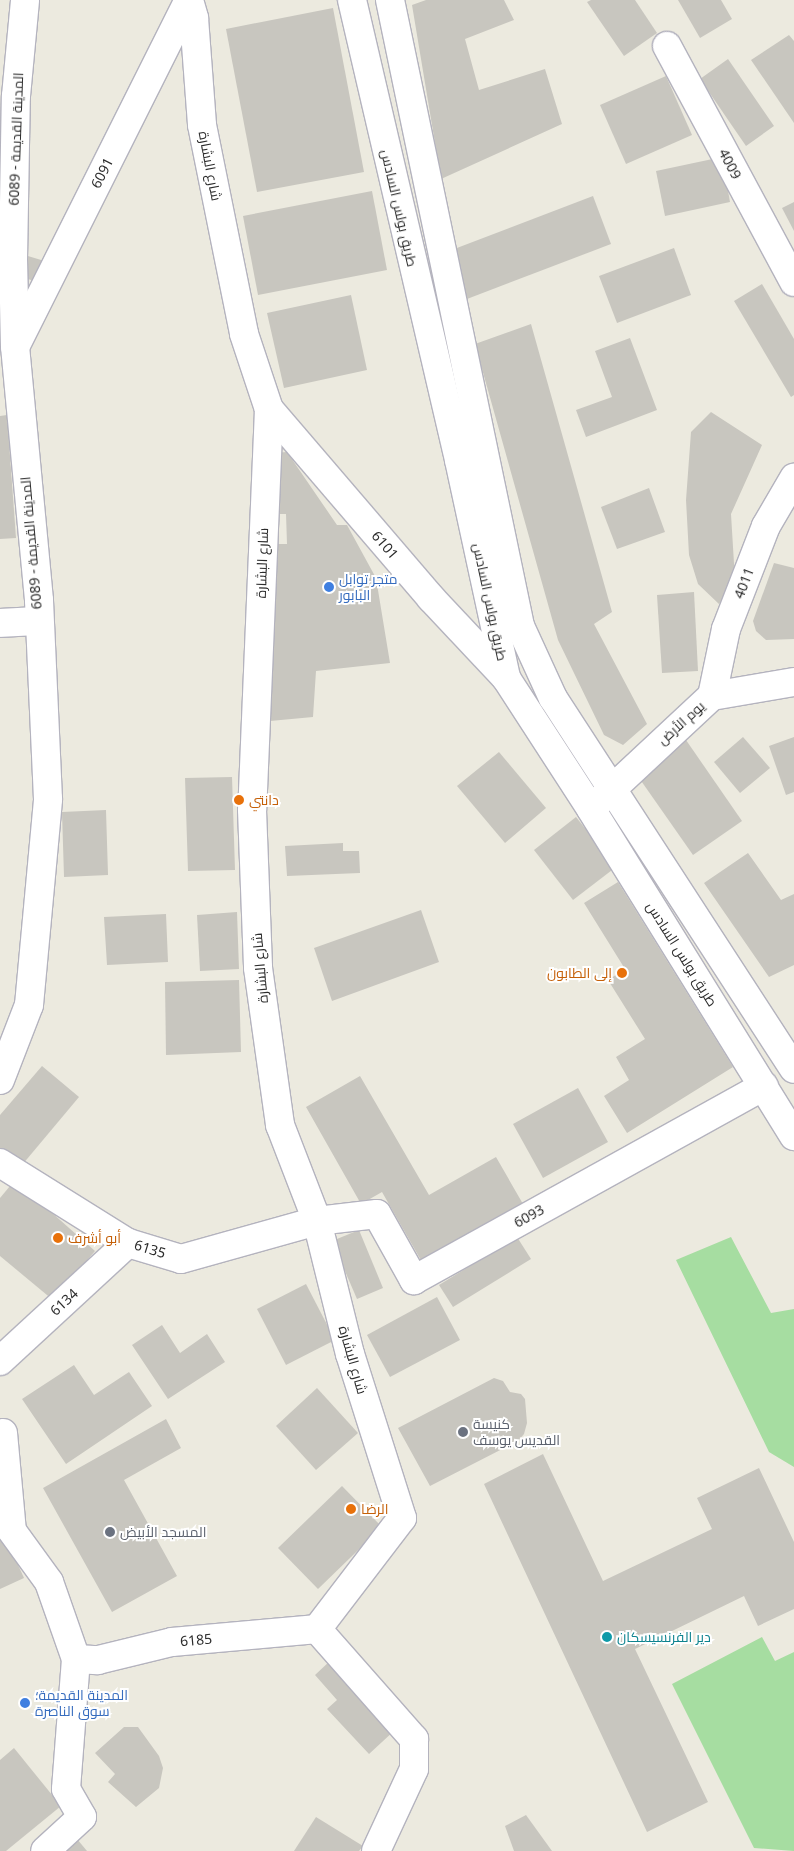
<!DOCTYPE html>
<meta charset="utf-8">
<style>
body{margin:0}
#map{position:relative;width:794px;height:1851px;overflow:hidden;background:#eceadf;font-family:"Noto Sans",Cairo,sans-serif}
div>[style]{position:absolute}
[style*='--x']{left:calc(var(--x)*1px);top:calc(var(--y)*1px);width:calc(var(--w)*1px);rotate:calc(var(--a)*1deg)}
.green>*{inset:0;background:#a6dda1}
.building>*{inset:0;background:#c8c6bf}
.roads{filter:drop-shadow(1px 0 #b4b3be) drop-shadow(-1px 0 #b4b3be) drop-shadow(0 1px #b4b3be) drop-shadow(0 -1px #b4b3be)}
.street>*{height:28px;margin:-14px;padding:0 14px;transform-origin:14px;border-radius:14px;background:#fff}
.secondary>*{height:28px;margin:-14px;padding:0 14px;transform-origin:14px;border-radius:14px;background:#fff}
.dots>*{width:14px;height:14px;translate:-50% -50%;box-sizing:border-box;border:2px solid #fff;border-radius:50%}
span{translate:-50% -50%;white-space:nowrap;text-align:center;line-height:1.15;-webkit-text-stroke:4px #fff;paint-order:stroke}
.street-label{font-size:14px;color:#2c2c2c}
.shop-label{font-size:14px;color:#366cbe}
.left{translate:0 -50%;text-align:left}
.food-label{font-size:14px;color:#c56008}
.right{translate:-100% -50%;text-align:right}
.worship-label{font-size:14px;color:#5b616d}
.culture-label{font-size:14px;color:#0d838f}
</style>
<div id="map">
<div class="green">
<div style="clip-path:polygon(731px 1237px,771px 1313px,794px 1309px,794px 1467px,769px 1452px,676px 1260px)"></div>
<div style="clip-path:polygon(762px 1637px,775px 1661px,794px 1652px,794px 1851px,754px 1848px,672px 1684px)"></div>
</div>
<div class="building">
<div style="clip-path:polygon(426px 0,504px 0,514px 20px,465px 39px,479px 90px,545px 69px,562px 124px,441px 179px,412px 5px)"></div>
<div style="clip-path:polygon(591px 0,635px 0,657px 33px,624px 56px,587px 2px)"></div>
<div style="clip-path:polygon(678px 0,721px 0,732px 19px,700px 38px)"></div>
<div style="clip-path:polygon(333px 8px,364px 172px,257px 192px,226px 29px)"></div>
<div style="clip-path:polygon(789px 35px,794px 41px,794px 123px,751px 60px)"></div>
<div style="clip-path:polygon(728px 59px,774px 126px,746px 146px,700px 79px)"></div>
<div style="clip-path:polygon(666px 76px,692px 135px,626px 164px,600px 105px)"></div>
<div style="clip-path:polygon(722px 157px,730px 202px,665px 216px,656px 171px)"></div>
<div style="clip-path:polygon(372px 191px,387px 270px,258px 295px,243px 216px)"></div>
<div style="clip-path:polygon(593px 196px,611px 244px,467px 299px,449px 251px)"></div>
<div style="clip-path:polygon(794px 202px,794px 231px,782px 208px)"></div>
<div style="clip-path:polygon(674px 248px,691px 295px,617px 323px,599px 276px)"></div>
<div style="clip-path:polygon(18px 253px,51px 263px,40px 283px,19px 276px)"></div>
<div style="clip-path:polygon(762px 284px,794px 339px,794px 395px,791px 397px,734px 301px)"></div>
<div style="clip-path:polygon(351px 295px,367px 370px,284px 388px,267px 313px)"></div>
<div style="clip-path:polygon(531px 324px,612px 612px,594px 624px,647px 724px,623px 745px,604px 735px,558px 640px,475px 344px)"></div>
<div style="clip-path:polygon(630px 338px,657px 410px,586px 437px,576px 410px,612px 397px,595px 351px)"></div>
<div style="clip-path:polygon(711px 412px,762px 445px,731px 514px,735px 580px,719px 604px,698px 584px,689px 555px,686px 500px,691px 432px)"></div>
<div style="clip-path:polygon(7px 415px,16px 538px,0 539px,0 416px)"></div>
<div style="clip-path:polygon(287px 452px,337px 525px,347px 525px,376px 578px,390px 663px,316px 671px,313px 717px,270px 721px,275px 544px,287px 544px,286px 514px,280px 514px,274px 453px)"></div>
<div style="clip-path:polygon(649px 488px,665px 532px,617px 549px,601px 507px)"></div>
<div style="clip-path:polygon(774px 563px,794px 568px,794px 639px,766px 640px,756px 631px,753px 621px)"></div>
<div style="clip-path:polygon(694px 592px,698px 671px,662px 673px,657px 595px)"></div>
<div style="clip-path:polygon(743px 737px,770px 768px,740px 793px,714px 762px)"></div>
<div style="clip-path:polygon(794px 737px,794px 792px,786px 795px,769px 746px)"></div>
<div style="clip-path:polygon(686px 740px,742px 821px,693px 855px,637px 775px)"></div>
<div style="clip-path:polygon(499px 752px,546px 808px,505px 843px,457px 786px)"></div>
<div style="clip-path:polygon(232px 777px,235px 870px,188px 871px,185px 778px)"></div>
<div style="clip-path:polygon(106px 810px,108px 875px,64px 877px,62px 812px)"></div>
<div style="clip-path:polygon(576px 817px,616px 867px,573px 900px,534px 850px)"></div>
<div style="clip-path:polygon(343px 843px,343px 851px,359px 851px,360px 873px,287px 876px,285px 846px)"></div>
<div style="clip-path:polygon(748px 853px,781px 900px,794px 894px,794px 965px,769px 977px,704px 883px)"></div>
<div style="clip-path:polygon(618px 882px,733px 1067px,627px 1133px,604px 1096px,629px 1080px,616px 1057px,645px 1039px,608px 980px,625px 969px,584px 903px)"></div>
<div style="clip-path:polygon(421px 910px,439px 962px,332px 1001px,314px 948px)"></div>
<div style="clip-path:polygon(237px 912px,239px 969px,200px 971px,197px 915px)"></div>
<div style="clip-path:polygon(166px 914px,168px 962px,107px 965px,104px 917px)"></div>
<div style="clip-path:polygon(239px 980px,241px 1052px,166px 1055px,165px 982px)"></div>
<div style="clip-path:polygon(42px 1066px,79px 1097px,17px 1171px,0 1157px,0 1115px)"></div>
<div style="clip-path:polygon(360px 1076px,429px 1195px,496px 1157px,523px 1204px,422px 1262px,382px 1192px,361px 1204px,306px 1107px)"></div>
<div style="clip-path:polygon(578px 1088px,608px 1142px,543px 1178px,513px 1124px)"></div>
<div style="clip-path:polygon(15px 1180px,95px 1251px,53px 1300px,0 1256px,0 1198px)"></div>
<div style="clip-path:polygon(359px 1230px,383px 1288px,357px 1299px,332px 1241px)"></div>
<div style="clip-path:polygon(517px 1237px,531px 1259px,453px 1307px,439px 1285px)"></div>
<div style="clip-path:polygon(306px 1284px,335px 1340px,286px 1365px,257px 1309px)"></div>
<div style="clip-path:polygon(437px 1297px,460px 1340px,390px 1377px,367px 1335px)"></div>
<div style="clip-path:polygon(162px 1325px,180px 1353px,207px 1334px,225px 1362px,168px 1399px,132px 1345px)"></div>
<div style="clip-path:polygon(74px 1365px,94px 1395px,129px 1372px,152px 1406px,66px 1464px,22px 1399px)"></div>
<div style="clip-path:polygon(494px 1378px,503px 1381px,510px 1392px,521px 1394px,525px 1399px,527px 1423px,524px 1434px,518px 1441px,430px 1486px,398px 1428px)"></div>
<div style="clip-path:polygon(317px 1388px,358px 1433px,316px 1470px,276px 1426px)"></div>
<div style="clip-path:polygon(166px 1419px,181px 1448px,124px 1480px,177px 1576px,112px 1612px,43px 1488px)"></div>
<div style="clip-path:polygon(543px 1454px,603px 1581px,712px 1529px,697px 1498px,759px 1468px,794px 1542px,794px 1609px,758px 1626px,744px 1596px,635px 1649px,708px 1802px,647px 1832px,484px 1484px)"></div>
<div style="clip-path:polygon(342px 1486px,382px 1527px,318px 1589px,278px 1548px)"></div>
<div style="clip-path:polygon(0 1525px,24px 1578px,0 1589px)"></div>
<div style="clip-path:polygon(331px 1660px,395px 1730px,369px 1754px,327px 1709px,337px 1700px,315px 1675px)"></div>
<div style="clip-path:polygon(124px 1727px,138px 1727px,159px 1756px,163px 1768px,159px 1788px,136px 1807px,108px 1782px,115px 1774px,95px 1753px)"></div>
<div style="clip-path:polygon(14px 1748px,61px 1806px,6px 1851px,0 1851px,0 1760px)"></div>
<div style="clip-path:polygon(526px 1815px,552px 1851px,514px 1851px,505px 1826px)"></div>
<div style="clip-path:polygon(316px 1817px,363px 1846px,359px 1851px,294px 1851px)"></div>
<div style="clip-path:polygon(77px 1839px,87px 1851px,62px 1851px)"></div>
</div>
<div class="roads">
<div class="street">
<div style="--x:189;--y:0;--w:19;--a:74"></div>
<div style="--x:194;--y:18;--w:107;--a:85.7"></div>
<div style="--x:202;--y:125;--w:213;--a:78.6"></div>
<div style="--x:244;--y:334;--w:79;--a:71.6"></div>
<div style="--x:269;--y:409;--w:401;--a:92.4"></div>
<div style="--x:252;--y:810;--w:158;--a:87.8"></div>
<div style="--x:258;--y:968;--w:159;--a:82"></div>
<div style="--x:280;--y:1125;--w:103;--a:68.9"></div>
<div style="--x:317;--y:1221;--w:137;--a:76.1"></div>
<div style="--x:350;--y:1354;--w:172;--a:72.4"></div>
<div style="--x:402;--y:1518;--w:140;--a:127.4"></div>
<div style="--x:317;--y:1629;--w:147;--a:48.6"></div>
<div style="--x:414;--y:1739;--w:30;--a:90"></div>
<div style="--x:414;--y:1769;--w:90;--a:114.9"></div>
<div style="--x:667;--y:46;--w:268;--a:61.7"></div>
<div style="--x:17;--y:343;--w:384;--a:-63.4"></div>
<div style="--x:269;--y:409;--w:249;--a:49.4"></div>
<div style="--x:431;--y:598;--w:110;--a:46.8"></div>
<div style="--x:0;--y:623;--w:37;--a:-3"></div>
<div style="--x:712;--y:696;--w:68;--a:-78.2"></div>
<div style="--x:726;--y:629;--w:110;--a:-68.8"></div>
<div style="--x:766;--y:526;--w:56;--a:-59.7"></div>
<div style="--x:596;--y:804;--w:158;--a:-43"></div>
<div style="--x:712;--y:696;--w:83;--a:-9.7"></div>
<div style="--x:0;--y:1080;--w:80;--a:-68.9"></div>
<div style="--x:29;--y:1005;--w:207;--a:-84.7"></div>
<div style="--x:48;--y:799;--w:199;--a:-92.6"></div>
<div style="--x:39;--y:600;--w:254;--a:-95.4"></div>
<div style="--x:15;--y:347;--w:87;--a:-91.3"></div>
<div style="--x:13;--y:260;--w:164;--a:-89"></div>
<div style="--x:16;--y:96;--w:96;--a:-84.6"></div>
<div style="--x:0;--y:1163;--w:151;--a:32"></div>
<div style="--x:128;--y:1243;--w:55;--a:16.8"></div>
<div style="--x:181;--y:1259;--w:141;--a:-15.6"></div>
<div style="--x:317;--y:1221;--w:60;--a:-6.7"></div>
<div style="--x:377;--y:1214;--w:76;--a:60.7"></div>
<div style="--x:414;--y:1280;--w:400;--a:-29"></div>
<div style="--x:0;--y:1361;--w:174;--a:-42.7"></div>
<div style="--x:3;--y:1433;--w:98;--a:84.8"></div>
<div style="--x:12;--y:1531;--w:63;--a:54"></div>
<div style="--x:49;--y:1582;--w:82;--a:70.7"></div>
<div style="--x:76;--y:1659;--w:130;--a:94.4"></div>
<div style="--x:66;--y:1789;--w:32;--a:60"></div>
<div style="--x:82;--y:1817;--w:50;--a:137.4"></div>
<div style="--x:76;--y:1659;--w:22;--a:3"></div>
<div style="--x:98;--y:1660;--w:76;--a:-13.7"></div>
<div style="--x:172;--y:1642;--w:146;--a:-5.1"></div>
</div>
<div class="secondary">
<div style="--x:352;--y:0;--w:472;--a:76.9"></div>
<div style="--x:459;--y:460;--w:223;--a:77.8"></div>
<div style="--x:506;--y:678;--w:156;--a:57"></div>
<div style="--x:591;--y:809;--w:385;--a:58.2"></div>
<div style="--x:390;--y:0;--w:639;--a:78.27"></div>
<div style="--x:520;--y:626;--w:79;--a:65.4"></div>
<div style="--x:553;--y:698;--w:442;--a:57"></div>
</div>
</div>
<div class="dots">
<div style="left:329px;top:587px;background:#3f7fe0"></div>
<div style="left:239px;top:800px;background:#e8710a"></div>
<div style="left:622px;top:973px;background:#e8710a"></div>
<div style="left:58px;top:1238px;background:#e8710a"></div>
<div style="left:463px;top:1432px;background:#6b7280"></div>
<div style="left:351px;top:1509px;background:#e8710a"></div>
<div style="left:110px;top:1532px;background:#6b7280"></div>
<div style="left:607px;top:1637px;background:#0f9aa8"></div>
<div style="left:25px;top:1703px;background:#3f7fe0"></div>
</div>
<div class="street-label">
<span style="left:16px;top:139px;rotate:-88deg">المدينة القديمة - 6089</span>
<span style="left:730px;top:164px;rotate:62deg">4009</span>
<span style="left:210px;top:166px;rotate:79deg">شارع البشارة</span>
<span style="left:102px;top:173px;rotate:-63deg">6091</span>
<span style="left:399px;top:208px;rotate:77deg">طريق بولس السادس</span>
<span style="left:31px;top:543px;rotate:-95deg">المدينة القديمة - 6089</span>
<span style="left:385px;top:545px;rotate:49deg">6101</span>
<span style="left:262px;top:563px;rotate:-88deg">شارع البشارة</span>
<span style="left:744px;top:583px;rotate:-69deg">4011</span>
<span style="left:490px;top:602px;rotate:78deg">طريق بولس السادس</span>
<span style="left:681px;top:723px;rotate:-42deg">يوم الأرض</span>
<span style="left:682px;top:954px;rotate:58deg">طريق بولس السادس</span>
<span style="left:260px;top:968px;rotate:-95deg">شارع البشارة</span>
<span style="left:529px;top:1216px;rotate:-29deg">6093</span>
<span style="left:150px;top:1249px;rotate:17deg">6135</span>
<span style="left:64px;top:1302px;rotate:-43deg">6134</span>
<span style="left:353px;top:1360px;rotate:74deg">شارع البشارة</span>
<span style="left:196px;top:1640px;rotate:-5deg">6185</span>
</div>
<div class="shop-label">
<span class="left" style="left:339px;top:587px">متجر توابل<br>البابور</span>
<span class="left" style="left:35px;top:1703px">المدينة القديمة؛<br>سوق الناصرة</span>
</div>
<div class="food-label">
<span class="left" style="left:249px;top:800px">دانتي</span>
<span class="right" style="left:612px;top:973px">إلى الطابون</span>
<span class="left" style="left:68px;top:1238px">أبو أشرف</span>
<span class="left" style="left:361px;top:1509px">الرضا</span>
</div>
<div class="worship-label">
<span class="left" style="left:473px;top:1432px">كنيسة<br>القديس يوسف</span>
<span class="left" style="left:120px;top:1532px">المسجد الأبيض</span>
</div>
<div class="culture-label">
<span class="left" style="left:617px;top:1637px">دير الفرنسيسكان</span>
</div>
</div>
